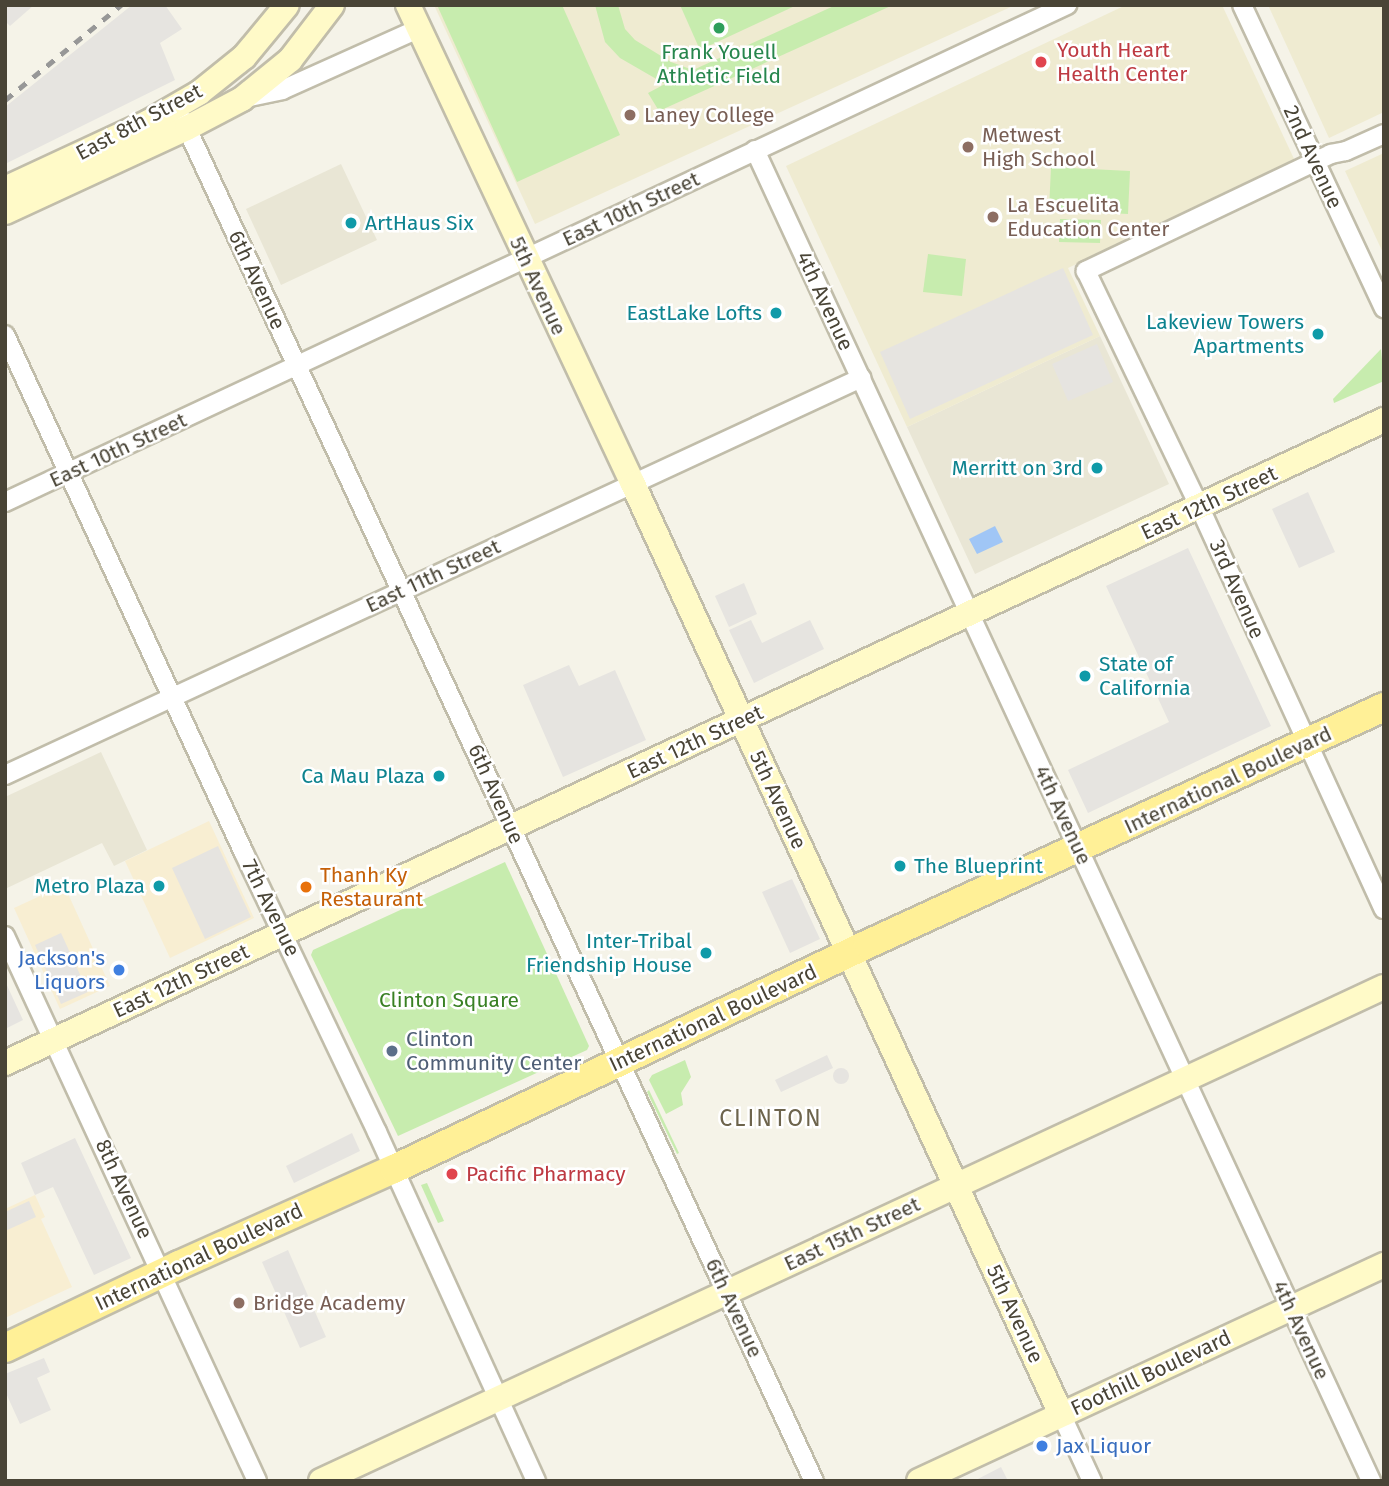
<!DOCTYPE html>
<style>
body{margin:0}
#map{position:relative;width:1389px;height:1486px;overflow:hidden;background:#f5f3e8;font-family:"Fira Sans",sans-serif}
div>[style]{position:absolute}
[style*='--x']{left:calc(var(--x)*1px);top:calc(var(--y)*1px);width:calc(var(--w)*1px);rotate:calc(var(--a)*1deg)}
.residential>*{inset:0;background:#e9e6d5}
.commercial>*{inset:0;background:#f8eed2}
.education>*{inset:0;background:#efebd1}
.green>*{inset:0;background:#c7ecae}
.parking>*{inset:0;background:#e6e4e0}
.round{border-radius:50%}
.water>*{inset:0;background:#a0c6f6}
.roads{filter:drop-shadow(2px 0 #c1bdaa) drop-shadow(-2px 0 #c1bdaa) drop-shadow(0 2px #c1bdaa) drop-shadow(0 -2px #c1bdaa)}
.street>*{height:18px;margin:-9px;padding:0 9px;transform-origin:9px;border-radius:9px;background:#fff}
.secondary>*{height:24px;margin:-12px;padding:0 12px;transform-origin:12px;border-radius:12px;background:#fffac8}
.primary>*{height:28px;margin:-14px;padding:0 14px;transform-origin:14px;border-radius:14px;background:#fff097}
.rail>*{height:4.5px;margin-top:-2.25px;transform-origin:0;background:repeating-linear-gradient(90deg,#979797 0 9px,transparent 0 18px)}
.dots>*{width:19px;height:19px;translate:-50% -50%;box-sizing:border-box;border:4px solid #fff;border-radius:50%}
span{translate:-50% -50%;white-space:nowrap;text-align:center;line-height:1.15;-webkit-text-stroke:5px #fff;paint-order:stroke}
.health-label{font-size:21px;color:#be3a42}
.left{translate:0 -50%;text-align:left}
.leisure-label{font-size:21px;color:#27864d}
.education-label{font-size:21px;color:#785e54}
.street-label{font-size:21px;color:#494436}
.culture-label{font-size:21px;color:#0d838f}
.right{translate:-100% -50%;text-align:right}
.food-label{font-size:21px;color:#c56008}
.shop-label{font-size:21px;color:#366cbe}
.park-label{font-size:21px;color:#398024}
.service-label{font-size:21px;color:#4e5e75}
.neighbourhood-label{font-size:23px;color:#6d644c;letter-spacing:2px}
.frame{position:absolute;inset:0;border:7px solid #494436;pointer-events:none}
</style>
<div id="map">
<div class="residential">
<div style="clip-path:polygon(341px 164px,377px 240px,281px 285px,246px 209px)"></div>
<div style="clip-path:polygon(1100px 336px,1169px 484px,975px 574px,907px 427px)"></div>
<div style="clip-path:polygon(101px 752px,147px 850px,114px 866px,102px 843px,5px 889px,5px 797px)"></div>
</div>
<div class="commercial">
<div style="clip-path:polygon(209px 821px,254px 918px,170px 958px,125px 861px)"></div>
<div style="clip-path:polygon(64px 885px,110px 986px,60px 1009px,14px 908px)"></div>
<div style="clip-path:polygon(35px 1195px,45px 1217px,41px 1219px,72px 1287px,5px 1318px,5px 1209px)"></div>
</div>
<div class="education">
<div style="clip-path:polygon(434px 5px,1015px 5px,535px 224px)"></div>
<div style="clip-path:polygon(1126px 5px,1222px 5px,1295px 161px,1068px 268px,1100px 336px,907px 427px,786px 166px)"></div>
<div style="clip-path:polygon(1268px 5px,1384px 5px,1384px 112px,1329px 138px)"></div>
<div style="clip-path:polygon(1384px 153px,1384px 255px,1345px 171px)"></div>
</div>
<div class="green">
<div style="clip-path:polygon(437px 5px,562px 5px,620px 135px,517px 182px)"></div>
<div style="clip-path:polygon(595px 5px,618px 5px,625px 29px,635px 40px,671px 62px,693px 70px,836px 5px,893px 5px,659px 111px,648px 93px,665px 84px,620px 58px,605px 42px)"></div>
<div style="clip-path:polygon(680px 5px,797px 5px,700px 50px)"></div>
<div style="clip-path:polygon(1051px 167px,1130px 171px,1128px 214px,1049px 210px)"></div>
<div style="clip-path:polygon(1060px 219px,1101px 220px,1100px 243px,1059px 242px)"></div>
<div style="clip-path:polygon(928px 254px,966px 259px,962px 296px,923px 292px)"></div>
<div style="clip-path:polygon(1381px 349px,1384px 381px,1334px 403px,1333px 399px)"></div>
<div style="clip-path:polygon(505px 862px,589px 1046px,587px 1050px,398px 1136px,311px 955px,313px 950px)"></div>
<div style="clip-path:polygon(685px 1060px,691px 1077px,681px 1093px,683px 1105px,666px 1114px,649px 1080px,652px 1075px)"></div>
<div style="clip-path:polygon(649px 1090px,679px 1153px,677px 1154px,647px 1092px)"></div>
<div style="clip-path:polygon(427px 1183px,444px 1221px,438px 1223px,421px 1185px)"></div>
</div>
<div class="parking">
<div style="clip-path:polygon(5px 5px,34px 5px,10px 26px,5px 21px)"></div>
<div style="clip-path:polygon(132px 5px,165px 5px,182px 29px,160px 43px,175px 80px,5px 164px,5px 107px)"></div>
<div style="clip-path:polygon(1063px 268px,1093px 335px,910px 419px,880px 352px)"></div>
<div style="clip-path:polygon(1097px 344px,1113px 382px,1068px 401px,1052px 364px)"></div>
<div style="clip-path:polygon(1308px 492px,1335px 552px,1299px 568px,1272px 509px)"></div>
<div style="clip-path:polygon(1188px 548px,1271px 726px,1088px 813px,1068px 770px,1169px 722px,1106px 586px)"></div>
<div style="clip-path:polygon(744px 583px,757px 614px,729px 627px,715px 596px)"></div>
<div style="clip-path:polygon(751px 620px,762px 643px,810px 620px,824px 649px,754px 683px,729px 630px)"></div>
<div style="clip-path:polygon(569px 665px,579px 686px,615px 670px,646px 740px,563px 777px,523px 685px)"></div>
<div style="clip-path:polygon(218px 846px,251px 917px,205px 939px,172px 868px)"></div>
<div style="clip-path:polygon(792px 879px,820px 939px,790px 953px,762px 892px)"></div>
<div style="clip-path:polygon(61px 933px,88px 992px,61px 1004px,35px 945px)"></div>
<div style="clip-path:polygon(5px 981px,23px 1020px,5px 1029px)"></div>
<div style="clip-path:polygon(827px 1055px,833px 1068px,781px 1092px,775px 1080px)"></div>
<div class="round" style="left:833px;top:1068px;width:16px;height:16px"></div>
<div style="clip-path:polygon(352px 1133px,360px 1151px,294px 1183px,286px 1166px)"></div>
<div style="clip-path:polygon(75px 1138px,131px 1258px,94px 1275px,53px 1187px,35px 1195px,21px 1163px)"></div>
<div style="clip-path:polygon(29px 1201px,36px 1217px,5px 1231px,5px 1212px)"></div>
<div style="clip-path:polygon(288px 1250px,326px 1337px,300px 1348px,262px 1262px)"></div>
<div style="clip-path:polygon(44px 1358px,50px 1372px,37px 1378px,51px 1410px,20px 1424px,5px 1391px,5px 1374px)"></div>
<div style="clip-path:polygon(1001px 1467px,1008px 1481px,974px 1481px)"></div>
</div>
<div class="water">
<div style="clip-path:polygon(995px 526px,1003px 542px,977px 554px,969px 539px)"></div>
</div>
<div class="roads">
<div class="street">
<div style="--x:1242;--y:5;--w:335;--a:64.9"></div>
<div style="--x:245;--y:98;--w:38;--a:-12"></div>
<div style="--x:282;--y:90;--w:149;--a:-24.2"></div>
<div style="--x:183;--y:120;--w:1500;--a:65.13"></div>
<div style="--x:1384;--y:134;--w:42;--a:155.9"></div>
<div style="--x:1346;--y:151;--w:15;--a:169"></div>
<div style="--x:1331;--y:154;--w:272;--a:154.5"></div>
<div style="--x:1086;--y:271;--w:263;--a:64.3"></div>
<div style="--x:1200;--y:508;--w:441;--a:65.4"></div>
<div style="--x:755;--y:150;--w:1467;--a:65.16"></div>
<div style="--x:5;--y:335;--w:570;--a:65.23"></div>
<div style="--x:244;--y:853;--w:309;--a:64.5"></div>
<div style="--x:377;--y:1132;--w:384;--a:65.5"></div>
<div style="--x:5;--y:502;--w:1173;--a:-25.08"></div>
<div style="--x:5;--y:775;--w:944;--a:-24.88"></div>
<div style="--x:5;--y:936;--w:600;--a:65.18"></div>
<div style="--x:1061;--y:1414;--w:74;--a:65.2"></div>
</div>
<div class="secondary">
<div style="--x:408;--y:5;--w:529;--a:64.84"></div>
<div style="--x:633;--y:484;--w:1024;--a:65.29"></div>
<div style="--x:5;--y:189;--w:159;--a:-25"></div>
<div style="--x:149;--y:122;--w:58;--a:-30.1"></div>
<div style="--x:199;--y:93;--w:58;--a:-38.7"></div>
<div style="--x:244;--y:57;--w:67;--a:-50.4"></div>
<div style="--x:5;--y:212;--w:200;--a:-24.8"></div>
<div style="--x:187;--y:128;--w:62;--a:-27.8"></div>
<div style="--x:242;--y:99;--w:62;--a:-39.1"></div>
<div style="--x:290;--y:60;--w:69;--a:-52.6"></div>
<div style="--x:5;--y:1063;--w:1522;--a:-25"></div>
<div style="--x:321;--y:1481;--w:1172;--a:-24.93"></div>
<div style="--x:919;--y:1481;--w:513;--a:-24.92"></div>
</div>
<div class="primary">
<div style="--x:5;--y:1348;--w:193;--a:-25.5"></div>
<div style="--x:179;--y:1265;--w:235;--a:-24.1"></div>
<div style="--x:394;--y:1169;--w:525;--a:-25.39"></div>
<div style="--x:868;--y:944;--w:568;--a:-24.67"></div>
</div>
</div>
<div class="rail">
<div style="--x:5;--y:100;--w:150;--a:-39.3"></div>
</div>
<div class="dots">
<div style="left:719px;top:28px;background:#2e9e5b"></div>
<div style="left:1041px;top:62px;background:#e0444e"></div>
<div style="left:630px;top:115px;background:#8d6e63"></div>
<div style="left:968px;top:147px;background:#8d6e63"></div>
<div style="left:993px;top:217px;background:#8d6e63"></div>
<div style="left:351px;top:223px;background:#0f9aa8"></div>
<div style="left:776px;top:313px;background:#0f9aa8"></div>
<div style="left:1318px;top:334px;background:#0f9aa8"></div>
<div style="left:1097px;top:468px;background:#0f9aa8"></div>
<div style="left:1085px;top:676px;background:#0f9aa8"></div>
<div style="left:439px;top:776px;background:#0f9aa8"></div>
<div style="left:900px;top:866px;background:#0f9aa8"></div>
<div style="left:159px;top:886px;background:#0f9aa8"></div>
<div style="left:306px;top:887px;background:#e8710a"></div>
<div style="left:706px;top:953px;background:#0f9aa8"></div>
<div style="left:119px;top:970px;background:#3f7fe0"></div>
<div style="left:392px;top:1051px;background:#5c6f8a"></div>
<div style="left:452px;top:1174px;background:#e0444e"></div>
<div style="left:239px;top:1303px;background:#8d6e63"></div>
<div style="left:1042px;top:1446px;background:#3f7fe0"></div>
</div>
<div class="health-label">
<span class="left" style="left:1057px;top:62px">Youth Heart<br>Health Center</span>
<span class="left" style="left:466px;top:1174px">Pacific Pharmacy</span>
</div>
<div class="leisure-label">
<span style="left:719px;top:64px">Frank Youell<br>Athletic Field</span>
</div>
<div class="education-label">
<span class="left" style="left:644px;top:115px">Laney College</span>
<span class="left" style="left:982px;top:147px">Metwest<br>High School</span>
<span class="left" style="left:1007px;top:217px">La Escuelita<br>Education Center</span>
<span class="left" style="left:253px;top:1303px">Bridge Academy</span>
</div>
<div class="street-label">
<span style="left:139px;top:122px;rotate:-28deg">East 8th Street</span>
<span style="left:1313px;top:157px;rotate:65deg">2nd Avenue</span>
<span style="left:631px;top:209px;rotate:-25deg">East 10th Street</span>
<span style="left:257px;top:280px;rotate:65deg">6th Avenue</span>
<span style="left:538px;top:286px;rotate:65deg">5th Avenue</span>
<span style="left:825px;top:301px;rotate:65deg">4th Avenue</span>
<span style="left:118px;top:450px;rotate:-25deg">East 10th Street</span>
<span style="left:1209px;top:503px;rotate:-25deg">East 12th Street</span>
<span style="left:433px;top:576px;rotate:-25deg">East 11th Street</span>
<span style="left:1237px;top:589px;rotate:66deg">3rd Avenue</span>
<span style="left:695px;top:742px;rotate:-25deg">East 12th Street</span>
<span style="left:1228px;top:780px;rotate:-25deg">International Boulevard</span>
<span style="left:496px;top:794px;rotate:66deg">6th Avenue</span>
<span style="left:778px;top:800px;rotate:65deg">5th Avenue</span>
<span style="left:1063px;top:815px;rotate:65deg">4th Avenue</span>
<span style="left:271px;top:908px;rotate:64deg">7th Avenue</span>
<span style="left:181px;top:981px;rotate:-25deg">East 12th Street</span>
<span style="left:713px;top:1018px;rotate:-25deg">International Boulevard</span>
<span style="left:124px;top:1189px;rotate:65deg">8th Avenue</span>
<span style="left:852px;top:1234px;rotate:-25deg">East 15th Street</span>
<span style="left:199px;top:1257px;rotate:-25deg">International Boulevard</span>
<span style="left:734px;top:1308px;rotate:65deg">6th Avenue</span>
<span style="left:1015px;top:1314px;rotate:65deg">5th Avenue</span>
<span style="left:1301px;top:1330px;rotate:65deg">4th Avenue</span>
<span style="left:1151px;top:1373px;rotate:-25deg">Foothill Boulevard</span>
</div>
<div class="culture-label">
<span class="left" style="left:365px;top:223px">ArtHaus Six</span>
<span class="right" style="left:762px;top:313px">EastLake Lofts</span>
<span class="right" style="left:1304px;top:334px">Lakeview Towers<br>Apartments</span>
<span class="right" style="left:1083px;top:468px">Merritt on 3rd</span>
<span class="left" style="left:1099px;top:676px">State of<br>California</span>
<span class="right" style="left:425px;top:776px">Ca Mau Plaza</span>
<span class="left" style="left:914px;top:866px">The Blueprint</span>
<span class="right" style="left:145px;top:886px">Metro Plaza</span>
<span class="right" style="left:692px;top:953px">Inter-Tribal<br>Friendship House</span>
</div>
<div class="food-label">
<span class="left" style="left:320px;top:887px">Thanh Ky<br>Restaurant</span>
</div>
<div class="shop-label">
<span class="right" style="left:105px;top:970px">Jackson's<br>Liquors</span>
<span class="left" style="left:1056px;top:1446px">Jax Liquor</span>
</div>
<div class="park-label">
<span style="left:449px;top:1000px">Clinton Square</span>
</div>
<div class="service-label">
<span class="left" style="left:406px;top:1051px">Clinton<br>Community Center</span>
</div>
<div class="neighbourhood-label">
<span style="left:771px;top:1118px">CLINTON</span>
</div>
<div class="frame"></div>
</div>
